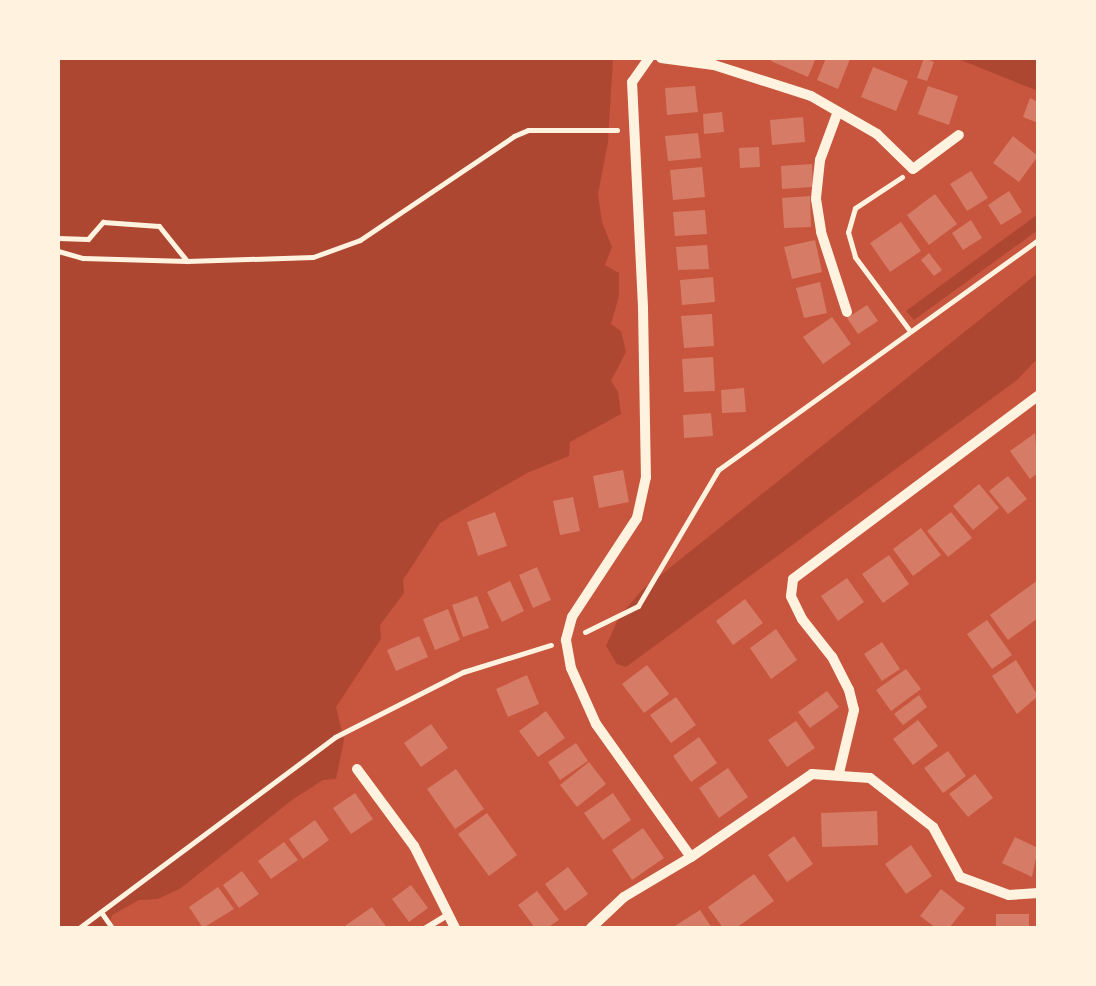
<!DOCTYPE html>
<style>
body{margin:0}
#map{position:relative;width:1096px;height:986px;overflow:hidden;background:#c8553d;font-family:Lato,sans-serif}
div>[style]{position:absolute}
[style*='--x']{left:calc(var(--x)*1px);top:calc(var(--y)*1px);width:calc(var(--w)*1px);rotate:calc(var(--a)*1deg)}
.green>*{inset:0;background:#ae4732}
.building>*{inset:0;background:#d67c66}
.path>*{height:5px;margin:-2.5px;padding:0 2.5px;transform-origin:2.5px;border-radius:2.5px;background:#fff3e0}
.service>*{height:6px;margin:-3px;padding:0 3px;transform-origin:3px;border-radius:3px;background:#fff3e0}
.minor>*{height:10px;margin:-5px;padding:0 5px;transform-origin:5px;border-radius:5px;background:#fff3e0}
span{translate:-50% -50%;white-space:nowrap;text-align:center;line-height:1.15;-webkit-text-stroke:8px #fff3e0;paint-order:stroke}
.frame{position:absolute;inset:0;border:60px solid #fff3e0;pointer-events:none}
</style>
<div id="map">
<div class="green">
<div style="clip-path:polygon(58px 58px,613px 58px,608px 142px,598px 194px,602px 222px,612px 247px,605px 265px,619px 273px,619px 296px,611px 324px,621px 331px,626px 352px,611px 381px,618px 392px,621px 414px,570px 442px,569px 456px,527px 473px,440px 523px,403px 580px,404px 593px,380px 625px,381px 639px,336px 707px,344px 740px,336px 779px,323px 780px,292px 800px,181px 888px,158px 899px,139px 900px,112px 915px,109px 928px,58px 928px)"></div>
<div style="clip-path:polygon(956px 58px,1038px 58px,1038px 91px)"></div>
<div style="clip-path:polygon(1038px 214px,1038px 230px,914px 320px,906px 311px)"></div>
<div style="clip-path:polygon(1038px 273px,1038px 358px,1017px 380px,626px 667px,617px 664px,606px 646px,619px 617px,642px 590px)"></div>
</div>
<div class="building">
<div style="clip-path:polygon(772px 58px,816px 58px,808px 77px,771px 61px)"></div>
<div style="clip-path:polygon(826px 58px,850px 59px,838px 89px,817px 80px)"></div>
<div style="clip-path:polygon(924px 58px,934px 62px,927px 81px,917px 78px)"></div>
<div style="clip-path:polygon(873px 67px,908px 81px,896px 111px,861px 97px)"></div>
<div style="clip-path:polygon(695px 86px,698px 112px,667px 115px,665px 88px)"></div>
<div style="clip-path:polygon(928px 86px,958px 96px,949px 125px,918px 114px)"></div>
<div style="clip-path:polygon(1030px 98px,1038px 102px,1038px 123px,1023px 117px)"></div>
<div style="clip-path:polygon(722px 112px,724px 132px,704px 134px,703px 114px)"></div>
<div style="clip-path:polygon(803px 117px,805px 142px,772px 145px,770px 120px)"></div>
<div style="clip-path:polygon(698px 133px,701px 158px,668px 161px,665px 136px)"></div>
<div style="clip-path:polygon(1013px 136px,1038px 156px,1019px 182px,993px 163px)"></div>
<div style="clip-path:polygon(759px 147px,760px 167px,740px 168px,739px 148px)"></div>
<div style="clip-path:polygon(812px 164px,813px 187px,782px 189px,781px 166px)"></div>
<div style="clip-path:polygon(702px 167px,705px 197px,673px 200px,670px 170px)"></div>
<div style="clip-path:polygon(971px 171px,988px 198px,967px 211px,950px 184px)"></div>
<div style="clip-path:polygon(1009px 191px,1022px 212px,1001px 225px,988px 205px)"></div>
<div style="clip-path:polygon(935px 194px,957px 224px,929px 245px,907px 215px)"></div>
<div style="clip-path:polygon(810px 196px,811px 227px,784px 228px,782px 198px)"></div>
<div style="clip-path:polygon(705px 210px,707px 234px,675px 236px,673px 212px)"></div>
<div style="clip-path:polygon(971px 220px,982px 238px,963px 250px,952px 233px)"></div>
<div style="clip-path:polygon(901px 222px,921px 251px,890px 272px,870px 243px)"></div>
<div style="clip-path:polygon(815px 240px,822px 272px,792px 279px,784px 247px)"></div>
<div style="clip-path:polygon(707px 245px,709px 269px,678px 270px,676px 247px)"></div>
<div style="clip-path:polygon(929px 253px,942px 270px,934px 276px,921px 260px)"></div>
<div style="clip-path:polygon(713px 277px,715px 302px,682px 305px,680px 280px)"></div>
<div style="clip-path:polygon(820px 282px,827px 313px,804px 318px,796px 288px)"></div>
<div style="clip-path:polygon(867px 305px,878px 321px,858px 334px,847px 318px)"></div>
<div style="clip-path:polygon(712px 314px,714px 346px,684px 348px,681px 316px)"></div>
<div style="clip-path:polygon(832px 317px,851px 344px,823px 364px,803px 337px)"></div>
<div style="clip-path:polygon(713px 357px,715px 391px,684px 392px,682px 359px)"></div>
<div style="clip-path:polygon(744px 388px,746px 412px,722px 413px,721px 390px)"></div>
<div style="clip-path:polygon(711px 413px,713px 436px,684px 438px,683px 415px)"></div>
<div style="clip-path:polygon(1035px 433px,1038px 473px,1030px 479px,1010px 451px)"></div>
<div style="clip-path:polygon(623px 470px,629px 502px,599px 508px,593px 476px)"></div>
<div style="clip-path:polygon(1008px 476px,1027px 499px,1008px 514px,989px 491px)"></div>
<div style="clip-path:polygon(979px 484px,999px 508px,973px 530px,953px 506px)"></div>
<div style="clip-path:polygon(573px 497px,580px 531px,560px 535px,553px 501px)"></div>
<div style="clip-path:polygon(495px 512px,507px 546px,478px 556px,467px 522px)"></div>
<div style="clip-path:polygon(951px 512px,972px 538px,948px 557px,927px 531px)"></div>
<div style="clip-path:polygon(921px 528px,941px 555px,913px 576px,893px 549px)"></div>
<div style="clip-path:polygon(889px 555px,909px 584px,883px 603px,862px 574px)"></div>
<div style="clip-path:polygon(537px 567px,551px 600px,533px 608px,519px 575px)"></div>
<div style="clip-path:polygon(847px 578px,864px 602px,838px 621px,821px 596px)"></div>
<div style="clip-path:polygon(1038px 580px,1038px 618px,1008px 640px,990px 615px)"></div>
<div style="clip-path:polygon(510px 581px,524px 611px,502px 622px,487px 592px)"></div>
<div style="clip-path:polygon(477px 596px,489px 628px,463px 637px,452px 605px)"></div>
<div style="clip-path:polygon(745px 599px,763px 623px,733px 645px,716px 621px)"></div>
<div style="clip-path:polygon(448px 609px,460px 640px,435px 650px,423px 619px)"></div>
<div style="clip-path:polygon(987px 620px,1012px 655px,992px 669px,967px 634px)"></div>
<div style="clip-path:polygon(776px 629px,797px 660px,771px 679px,750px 648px)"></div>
<div style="clip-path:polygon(419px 636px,428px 657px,396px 671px,387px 650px)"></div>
<div style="clip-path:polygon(882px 642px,900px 669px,882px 681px,864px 654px)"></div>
<div style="clip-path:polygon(1016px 660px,1038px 696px,1017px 714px,992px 676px)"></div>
<div style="clip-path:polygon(647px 665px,669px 694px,644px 713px,622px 684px)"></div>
<div style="clip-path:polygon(906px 669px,921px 689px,891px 711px,876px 690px)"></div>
<div style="clip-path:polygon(527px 675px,539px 704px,508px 717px,496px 689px)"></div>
<div style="clip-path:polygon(827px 691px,839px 707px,810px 728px,798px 712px)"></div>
<div style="clip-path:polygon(919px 695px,927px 707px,903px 725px,894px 714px)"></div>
<div style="clip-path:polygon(676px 697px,696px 725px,671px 743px,650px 715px)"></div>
<div style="clip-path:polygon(546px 711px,565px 738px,538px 757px,519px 731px)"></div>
<div style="clip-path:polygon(918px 720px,938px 746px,913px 765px,893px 739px)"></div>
<div style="clip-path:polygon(796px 721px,815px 748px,787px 767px,768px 740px)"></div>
<div style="clip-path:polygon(431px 724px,448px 748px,421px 767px,404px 743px)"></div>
<div style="clip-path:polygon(699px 737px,717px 763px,691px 782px,673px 756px)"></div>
<div style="clip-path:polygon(576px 743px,588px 761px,560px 780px,548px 762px)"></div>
<div style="clip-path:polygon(948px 751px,966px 776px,943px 793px,924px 768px)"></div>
<div style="clip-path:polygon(589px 762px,606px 784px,577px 807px,560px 785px)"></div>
<div style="clip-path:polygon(728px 768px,748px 797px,719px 818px,699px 788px)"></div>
<div style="clip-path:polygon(456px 769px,484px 809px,455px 829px,427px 789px)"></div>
<div style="clip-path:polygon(975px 774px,993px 798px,968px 817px,949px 794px)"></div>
<div style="clip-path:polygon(355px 793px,373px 819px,351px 834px,333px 808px)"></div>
<div style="clip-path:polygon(613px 793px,631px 820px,603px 840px,584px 813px)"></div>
<div style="clip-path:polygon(877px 811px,878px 845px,822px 847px,821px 813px)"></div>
<div style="clip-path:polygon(487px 813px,517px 855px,489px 876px,458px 834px)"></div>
<div style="clip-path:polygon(315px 820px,329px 840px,303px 859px,289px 839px)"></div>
<div style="clip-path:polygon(643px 828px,664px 858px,632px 880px,612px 850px)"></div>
<div style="clip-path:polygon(794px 836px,813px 864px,787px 882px,768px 855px)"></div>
<div style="clip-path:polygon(1015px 837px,1038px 848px,1032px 877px,1002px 863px)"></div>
<div style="clip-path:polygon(284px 842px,298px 860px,271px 879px,258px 861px)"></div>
<div style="clip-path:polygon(911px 845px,932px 876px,906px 894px,885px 864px)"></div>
<div style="clip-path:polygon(568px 867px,588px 894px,565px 911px,545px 884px)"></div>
<div style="clip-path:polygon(242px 871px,259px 894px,239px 908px,223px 885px)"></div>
<div style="clip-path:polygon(754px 874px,774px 901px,736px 928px,723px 928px,708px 907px)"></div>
<div style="clip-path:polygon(411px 885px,428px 908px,409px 922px,392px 899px)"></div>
<div style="clip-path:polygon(218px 887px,234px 909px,203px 928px,189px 907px)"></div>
<div style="clip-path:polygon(941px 889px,965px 908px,949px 928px,936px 928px,920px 916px)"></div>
<div style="clip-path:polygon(537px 891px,559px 920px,547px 928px,535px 928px,518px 905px)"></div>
<div style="clip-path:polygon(372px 907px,387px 928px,342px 928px)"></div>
<div style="clip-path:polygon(700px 910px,712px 928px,677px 928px,675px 926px)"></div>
<div style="clip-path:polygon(996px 914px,1029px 914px,1029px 928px,996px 928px)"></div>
</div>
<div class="path">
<div style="--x:902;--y:177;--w:56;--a:146.6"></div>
<div style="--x:855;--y:208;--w:25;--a:106"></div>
<div style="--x:848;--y:232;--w:26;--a:74"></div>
<div style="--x:855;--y:257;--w:92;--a:53.4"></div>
<div style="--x:58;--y:238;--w:30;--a:2"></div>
<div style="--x:88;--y:239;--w:23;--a:-49"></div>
<div style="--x:103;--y:222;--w:56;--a:4.1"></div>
<div style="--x:159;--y:226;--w:45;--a:51.3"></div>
<div style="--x:58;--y:251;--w:26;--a:16"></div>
<div style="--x:83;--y:258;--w:104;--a:1.7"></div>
<div style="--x:187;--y:261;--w:126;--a:-1.8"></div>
<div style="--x:313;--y:257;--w:50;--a:-19.9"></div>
<div style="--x:360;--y:240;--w:186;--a:-34"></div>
<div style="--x:514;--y:136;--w:15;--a:-23"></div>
<div style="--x:528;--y:130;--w:89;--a:0"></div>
<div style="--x:585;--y:632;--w:59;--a:-26.1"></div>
<div style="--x:638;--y:606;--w:158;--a:-59.5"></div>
<div style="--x:718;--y:470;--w:394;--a:-35.7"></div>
<div style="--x:101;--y:912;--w:19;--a:55"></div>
<div style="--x:79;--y:928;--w:319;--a:-36.7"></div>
<div style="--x:335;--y:737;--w:144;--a:-26.9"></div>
<div style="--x:463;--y:672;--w:92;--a:-17.1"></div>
</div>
<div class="service">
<div style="--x:426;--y:928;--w:23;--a:-31"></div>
</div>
<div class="minor">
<div style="--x:649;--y:58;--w:29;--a:125"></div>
<div style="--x:632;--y:82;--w:226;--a:87.2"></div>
<div style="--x:643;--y:308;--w:169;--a:89"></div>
<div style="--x:646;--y:477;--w:42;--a:102.4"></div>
<div style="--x:637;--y:518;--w:118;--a:123.3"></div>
<div style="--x:572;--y:617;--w:24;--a:105"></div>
<div style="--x:566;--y:640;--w:28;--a:80"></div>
<div style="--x:571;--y:668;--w:61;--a:65.9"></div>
<div style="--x:596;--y:724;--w:163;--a:54.5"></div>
<div style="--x:661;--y:58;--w:53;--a:7.5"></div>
<div style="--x:714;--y:65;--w:102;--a:17.7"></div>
<div style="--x:811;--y:96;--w:76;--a:29.9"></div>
<div style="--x:877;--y:134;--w:50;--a:44.2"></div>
<div style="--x:913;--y:169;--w:57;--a:-36.5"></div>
<div style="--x:837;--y:114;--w:49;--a:110.3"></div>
<div style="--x:820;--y:160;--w:39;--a:96"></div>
<div style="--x:816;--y:199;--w:33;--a:81"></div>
<div style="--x:821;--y:232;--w:84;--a:72"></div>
<div style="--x:357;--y:769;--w:96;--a:53.5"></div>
<div style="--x:414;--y:846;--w:92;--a:63.4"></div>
<div style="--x:839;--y:773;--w:65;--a:-76.6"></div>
<div style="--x:854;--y:710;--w:21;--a:-104"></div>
<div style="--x:849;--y:690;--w:37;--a:-117"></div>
<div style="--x:832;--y:657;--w:48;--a:-128.3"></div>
<div style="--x:802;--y:619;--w:25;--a:-116"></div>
<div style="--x:791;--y:596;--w:17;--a:-83"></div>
<div style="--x:793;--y:579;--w:306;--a:-36.8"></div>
<div style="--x:591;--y:928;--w:45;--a:-43.2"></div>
<div style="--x:624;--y:897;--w:78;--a:-30.8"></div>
<div style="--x:691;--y:857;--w:147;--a:-34.4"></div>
<div style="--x:812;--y:774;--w:58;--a:3.9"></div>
<div style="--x:870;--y:778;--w:80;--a:37.9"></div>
<div style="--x:933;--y:827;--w:57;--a:61.6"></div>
<div style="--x:960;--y:877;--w:52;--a:20.2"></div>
<div style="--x:1009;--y:895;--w:29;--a:-4"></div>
</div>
<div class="frame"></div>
</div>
